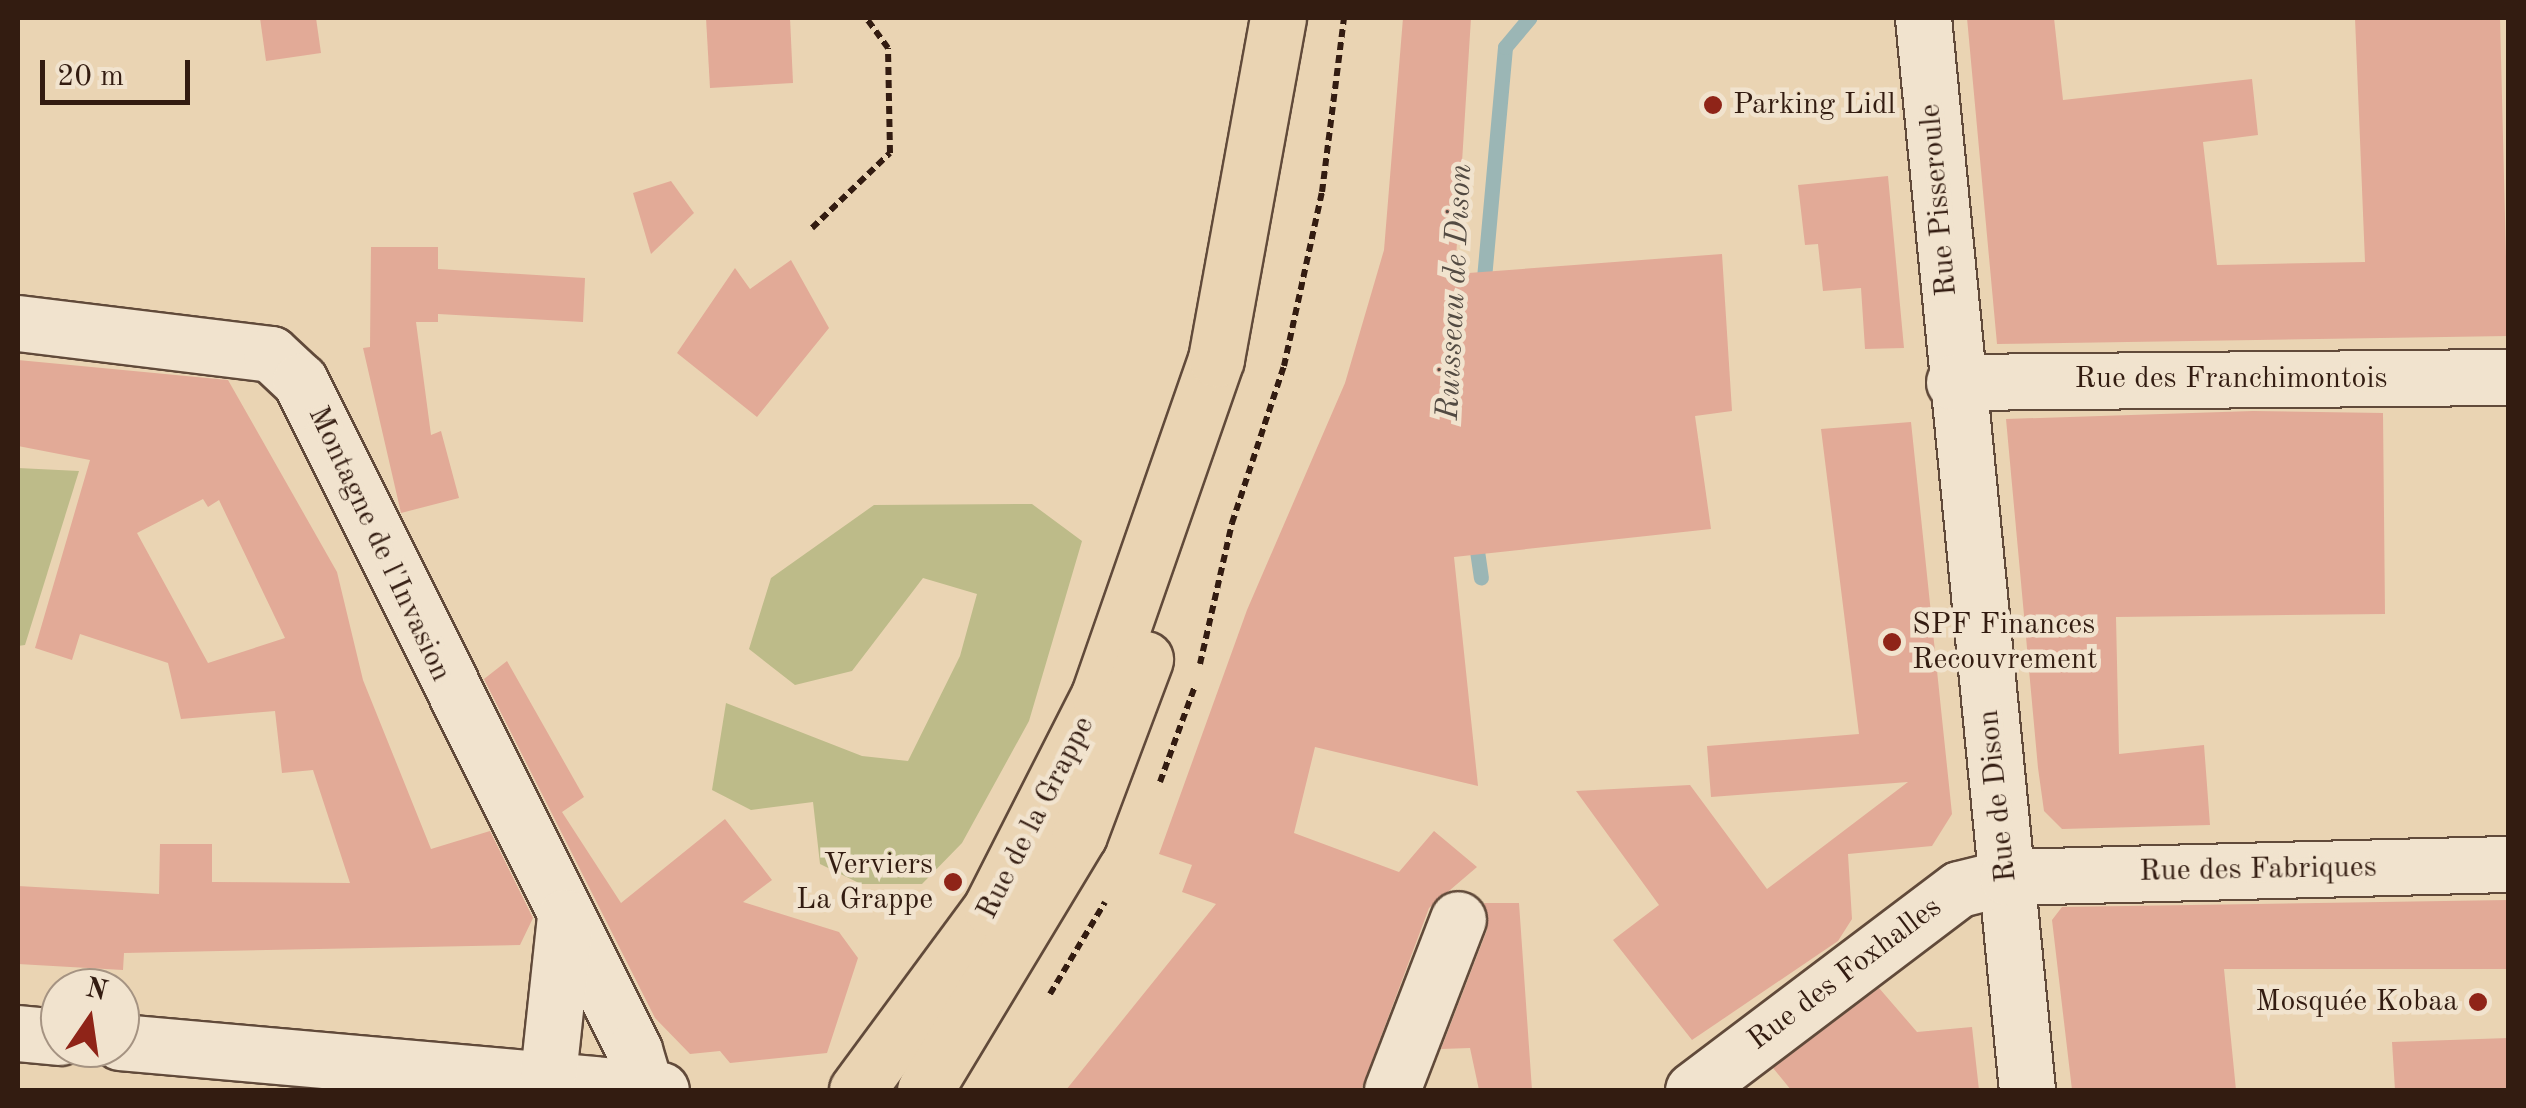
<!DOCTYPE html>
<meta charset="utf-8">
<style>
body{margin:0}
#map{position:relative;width:2526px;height:1108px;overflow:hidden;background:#ead4b3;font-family:"Old Standard TT",serif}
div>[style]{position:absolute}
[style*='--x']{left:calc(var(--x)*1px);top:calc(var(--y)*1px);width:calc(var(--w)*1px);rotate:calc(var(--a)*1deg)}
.green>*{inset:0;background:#bdbb89}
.stream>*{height:15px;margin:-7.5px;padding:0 7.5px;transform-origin:7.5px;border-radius:7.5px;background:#9bb6b5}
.building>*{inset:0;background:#e2aa97}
.path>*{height:6px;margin-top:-3px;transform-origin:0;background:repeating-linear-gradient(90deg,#331c11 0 8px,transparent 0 13px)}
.roads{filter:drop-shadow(2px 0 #614a3a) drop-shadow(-2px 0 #614a3a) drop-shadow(0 2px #614a3a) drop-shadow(0 -2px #614a3a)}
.minor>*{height:55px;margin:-27.5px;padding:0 27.5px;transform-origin:27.5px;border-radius:27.5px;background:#f1e3ce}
.major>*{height:55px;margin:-27.5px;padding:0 27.5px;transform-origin:27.5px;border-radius:27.5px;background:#ead4b3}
.dots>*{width:28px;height:28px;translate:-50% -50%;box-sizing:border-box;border:5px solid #f1e3ce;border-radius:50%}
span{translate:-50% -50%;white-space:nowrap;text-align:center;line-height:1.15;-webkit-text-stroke:9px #f1e3ce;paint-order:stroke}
.poi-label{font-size:30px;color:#331c11}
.left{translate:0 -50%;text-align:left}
.right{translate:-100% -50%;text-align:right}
.street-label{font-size:30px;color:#331c11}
.water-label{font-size:32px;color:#524a42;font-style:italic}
.frame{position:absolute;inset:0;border:20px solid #331c11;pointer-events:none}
.north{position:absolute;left:40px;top:968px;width:100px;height:100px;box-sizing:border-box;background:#f1e3ce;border:2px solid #a59382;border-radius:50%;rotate:13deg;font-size:28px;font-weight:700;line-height:40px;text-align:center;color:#331c11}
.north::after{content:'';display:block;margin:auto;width:35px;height:45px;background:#8f2418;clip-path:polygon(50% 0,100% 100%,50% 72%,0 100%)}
.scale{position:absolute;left:40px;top:60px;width:150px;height:45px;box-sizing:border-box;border:5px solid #331c11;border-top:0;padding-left:12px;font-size:30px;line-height:35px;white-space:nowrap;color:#331c11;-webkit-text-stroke:8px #f1e3ce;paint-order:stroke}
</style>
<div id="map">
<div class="green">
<div style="clip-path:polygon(18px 468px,79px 471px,25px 645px,18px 646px)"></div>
<div style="clip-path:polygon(1032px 504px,1082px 541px,1029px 721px,962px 843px,922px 884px,861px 884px,820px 864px,813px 802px,751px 810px,712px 790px,726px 703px,862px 756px,908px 761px,960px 656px,977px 594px,923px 578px,852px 671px,795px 685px,749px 649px,771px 578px,874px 505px)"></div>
</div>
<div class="stream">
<div style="--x:1483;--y:289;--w:243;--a:-84.8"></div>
<div style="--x:1505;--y:47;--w:38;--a:-50"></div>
<div style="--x:1475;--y:537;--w:41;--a:81.7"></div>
</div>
<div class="building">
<div style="clip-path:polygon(260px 18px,316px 18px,321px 53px,266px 61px)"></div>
<div style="clip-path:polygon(706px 18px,790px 18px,793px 83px,710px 88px)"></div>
<div style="clip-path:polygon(1403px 18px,1471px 18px,1455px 274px,1722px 254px,1732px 411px,1695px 416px,1711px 529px,1454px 557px,1478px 786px,1315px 747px,1294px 833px,1399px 872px,1434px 831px,1477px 867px,1429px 908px,1361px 1090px,1066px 1090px,1216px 904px,1182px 892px,1192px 865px,1159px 854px,1247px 610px,1345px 383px,1384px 250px)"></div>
<div style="clip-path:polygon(1967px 18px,2054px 18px,2063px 100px,2252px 79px,2258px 135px,2203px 142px,2217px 265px,2365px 262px,2355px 18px,2500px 18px,2508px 336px,1997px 344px)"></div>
<div style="clip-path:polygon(1888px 176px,1904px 348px,1865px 349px,1861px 288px,1823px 291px,1818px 244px,1805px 245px,1798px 185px)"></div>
<div style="clip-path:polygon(671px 181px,694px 213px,651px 254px,633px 193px)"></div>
<div style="clip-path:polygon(371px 247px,438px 247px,438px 269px,585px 278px,583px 322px,438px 314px,438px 322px,416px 322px,431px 435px,441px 431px,459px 498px,401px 513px,363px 348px,370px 347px)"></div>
<div style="clip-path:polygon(791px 260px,829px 328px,757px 417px,677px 353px,735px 268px,750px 289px)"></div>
<div style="clip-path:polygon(evenodd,18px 360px,228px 380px,337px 572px,363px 680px,431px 849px,490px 831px,533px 918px,520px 945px,124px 953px,123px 970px,18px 964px,18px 886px,159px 894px,160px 844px,212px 844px,212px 882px,350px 883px,313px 770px,282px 773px,275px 711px,181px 719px,168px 663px,80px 634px,72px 660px,35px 648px,90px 460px,18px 446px,18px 360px,203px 499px,208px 507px,219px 500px,285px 638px,208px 663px,137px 533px,203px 499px)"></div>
<div style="clip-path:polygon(2253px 411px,2383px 413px,2385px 614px,2116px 617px,2119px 754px,2204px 745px,2210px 825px,2062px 829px,2044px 811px,2038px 768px,2006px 419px)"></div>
<div style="clip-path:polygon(1911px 422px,1952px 814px,1932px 846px,1848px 854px,1852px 919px,1838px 941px,1692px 1040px,1613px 940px,1659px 905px,1576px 791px,1690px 785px,1767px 889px,1908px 782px,1711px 797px,1707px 746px,1859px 734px,1821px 429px)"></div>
<div style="clip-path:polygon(507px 661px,584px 797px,562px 812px,621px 903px,725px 819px,772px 880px,743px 902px,839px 932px,858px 958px,827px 1053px,730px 1063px,720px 1051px,690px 1054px,655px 1018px,484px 679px)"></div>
<div style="clip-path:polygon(2508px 900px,2508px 969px,2224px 969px,2236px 1090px,2072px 1090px,2052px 920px,2062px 907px)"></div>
<div style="clip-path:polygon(1484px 903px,1519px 903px,1532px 1090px,1479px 1090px,1470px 1048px,1441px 1049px,1487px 930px)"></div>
<div style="clip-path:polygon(1879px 988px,1917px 1032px,1972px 1027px,1979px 1090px,1791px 1090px,1773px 1068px)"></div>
<div style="clip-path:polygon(2508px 1038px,2508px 1090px,2395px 1090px,2392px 1042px)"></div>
</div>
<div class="path">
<div style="--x:812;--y:228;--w:108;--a:-43.9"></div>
<div style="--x:890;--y:153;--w:105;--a:-91.1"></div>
<div style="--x:888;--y:48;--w:37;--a:-126"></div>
<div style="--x:1200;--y:664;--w:145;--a:-77.2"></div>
<div style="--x:1232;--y:523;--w:165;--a:-71.7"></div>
<div style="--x:1284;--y:366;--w:178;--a:-77.7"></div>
<div style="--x:1322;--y:192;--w:175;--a:-82.8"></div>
<div style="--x:1160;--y:782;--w:102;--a:-70"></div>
<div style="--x:1050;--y:994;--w:107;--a:-59.1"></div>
</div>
<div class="roads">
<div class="minor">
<div style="--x:1923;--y:18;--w:1077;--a:84.46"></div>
<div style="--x:18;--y:323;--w:255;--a:7"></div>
<div style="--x:271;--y:354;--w:40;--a:43"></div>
<div style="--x:300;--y:381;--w:748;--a:63.47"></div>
<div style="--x:634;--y:1050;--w:42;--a:73.3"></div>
<div style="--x:1954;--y:382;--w:554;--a:-0.52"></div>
<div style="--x:18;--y:1033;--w:42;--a:5.4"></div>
<div style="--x:120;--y:1042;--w:543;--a:5.07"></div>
<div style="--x:548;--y:1075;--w:159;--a:-83.9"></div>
<div style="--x:1392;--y:1090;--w:183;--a:-68.9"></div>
<div style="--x:1693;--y:1090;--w:333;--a:-37.1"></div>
<div style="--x:1959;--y:889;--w:49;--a:-14"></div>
<div style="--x:2007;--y:877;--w:501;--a:-1.49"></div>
</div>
<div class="major">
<div style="--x:857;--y:1090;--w:226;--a:-53.6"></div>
<div style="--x:991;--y:908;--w:239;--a:-63.1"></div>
<div style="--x:1099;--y:695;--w:356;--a:-70.8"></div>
<div style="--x:1216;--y:359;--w:347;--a:-79.7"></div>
<div style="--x:925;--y:1090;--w:298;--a:-58.9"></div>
<div style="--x:1079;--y:835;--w:188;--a:-69.4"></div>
</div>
</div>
<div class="dots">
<div style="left:1713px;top:105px;background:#8f2418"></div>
<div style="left:1892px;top:642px;background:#8f2418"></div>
<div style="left:953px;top:882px;background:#8f2418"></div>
<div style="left:2478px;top:1002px;background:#8f2418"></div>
</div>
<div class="poi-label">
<span class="left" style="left:1733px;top:105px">Parking Lidl</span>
<span class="left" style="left:1912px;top:642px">SPF Finances<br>Recouvrement</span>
<span class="right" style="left:933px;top:882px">Verviers<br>La Grappe</span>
<span class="right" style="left:2458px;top:1002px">Mosquée Kobaa</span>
</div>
<div class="street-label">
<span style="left:1939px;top:200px;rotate:-95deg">Rue Pisseroule</span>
<span style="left:2231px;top:379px">Rue des Franchimontois</span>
<span style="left:379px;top:544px;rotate:65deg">Montagne de l'Invasion</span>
<span style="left:1998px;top:796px;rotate:-96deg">Rue de Dison</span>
<span style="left:1036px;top:818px;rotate:-63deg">Rue de la Grappe</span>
<span style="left:2258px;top:870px;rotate:-1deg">Rue des Fabriques</span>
<span style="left:1845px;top:974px;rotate:-37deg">Rue des Foxhalles</span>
</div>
<div class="water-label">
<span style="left:1456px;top:292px;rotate:-87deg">Ruisseau de Dison</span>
</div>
<div class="frame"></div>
<div class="north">N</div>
<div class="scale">20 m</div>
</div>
